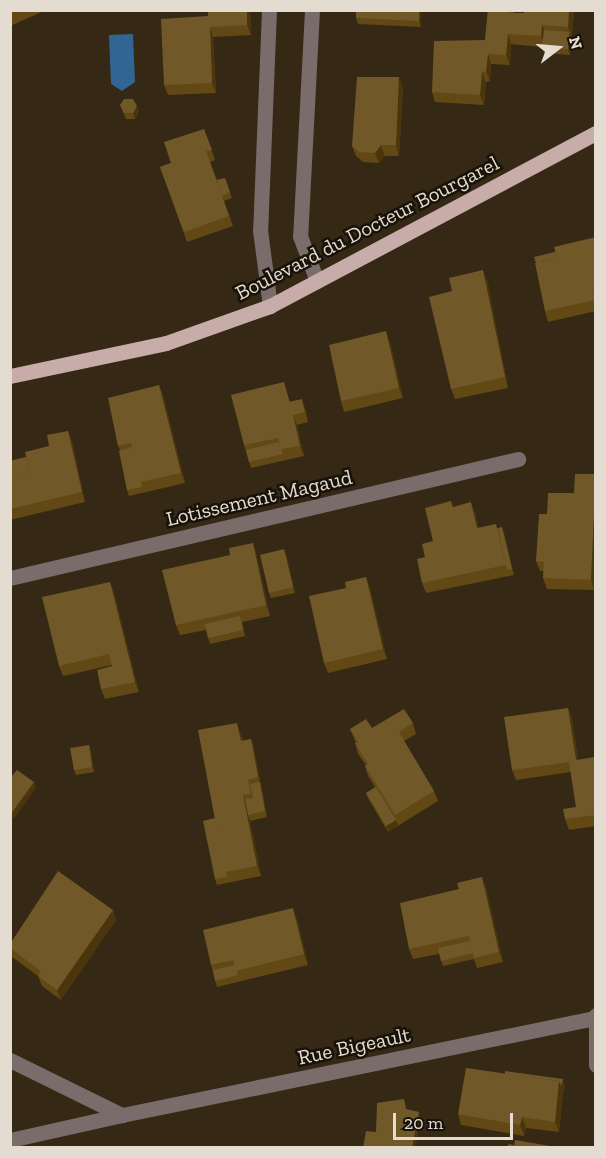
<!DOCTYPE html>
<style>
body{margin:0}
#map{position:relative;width:606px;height:1158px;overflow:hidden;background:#352814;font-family:"Zilla Slab",serif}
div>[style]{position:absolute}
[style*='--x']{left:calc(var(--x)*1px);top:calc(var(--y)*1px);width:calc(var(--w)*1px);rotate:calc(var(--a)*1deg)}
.water>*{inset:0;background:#316694}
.minor>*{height:15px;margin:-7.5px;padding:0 7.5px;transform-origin:7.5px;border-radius:7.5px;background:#796c6a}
.major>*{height:15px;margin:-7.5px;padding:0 7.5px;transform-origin:7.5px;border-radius:7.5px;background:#c7aca9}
.wall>*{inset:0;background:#624815}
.shaded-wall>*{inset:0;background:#4a350c}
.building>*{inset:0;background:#705829}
span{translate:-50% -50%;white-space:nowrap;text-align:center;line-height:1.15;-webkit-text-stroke:5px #181209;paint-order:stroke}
.street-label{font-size:21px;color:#e4dcd0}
.frame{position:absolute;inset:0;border:12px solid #e4dcd0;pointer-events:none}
.north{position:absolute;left:528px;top:18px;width:60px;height:60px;-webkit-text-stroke:4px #181209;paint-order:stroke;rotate:74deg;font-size:16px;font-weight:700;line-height:24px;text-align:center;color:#e4dcd0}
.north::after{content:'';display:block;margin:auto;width:21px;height:27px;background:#e4dcd0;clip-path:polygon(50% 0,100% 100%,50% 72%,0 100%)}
.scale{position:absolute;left:393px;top:1113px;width:120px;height:27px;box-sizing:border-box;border:3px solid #e4dcd0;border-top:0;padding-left:8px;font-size:18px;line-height:21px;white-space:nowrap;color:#e4dcd0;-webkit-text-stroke:4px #181209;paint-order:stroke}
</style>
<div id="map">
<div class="water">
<div style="clip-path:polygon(133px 34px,135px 82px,122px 91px,111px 84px,109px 35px)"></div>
</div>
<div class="minor">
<div style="--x:269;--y:10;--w:220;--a:92.3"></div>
<div style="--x:260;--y:230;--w:77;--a:82.5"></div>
<div style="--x:312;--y:10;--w:226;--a:93"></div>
<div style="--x:300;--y:236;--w:48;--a:69.3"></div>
<div style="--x:10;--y:578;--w:522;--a:-13.18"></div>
<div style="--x:596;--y:1015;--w:50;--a:90"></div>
<div style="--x:10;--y:1060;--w:125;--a:26.2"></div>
<div style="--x:122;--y:1115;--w:483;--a:-11.6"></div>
<div style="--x:10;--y:1140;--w:115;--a:-12.6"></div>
</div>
<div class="major">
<div style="--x:10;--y:376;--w:159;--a:-11.9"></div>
<div style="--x:166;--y:343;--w:110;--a:-19.6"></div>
<div style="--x:270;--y:306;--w:369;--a:-28"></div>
</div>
<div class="wall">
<div style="clip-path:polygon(10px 10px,44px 10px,44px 11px,10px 26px)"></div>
<div style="clip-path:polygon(250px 10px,251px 35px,213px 37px,216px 93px,168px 95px,164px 85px,208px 16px)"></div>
<div style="clip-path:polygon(356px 10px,421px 10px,421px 27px,358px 24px,356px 18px)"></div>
<div style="clip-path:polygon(488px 10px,514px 10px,514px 13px,524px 13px,524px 10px,574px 10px,570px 55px,544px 53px,542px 47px,511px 44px,510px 65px,491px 64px,490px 81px,486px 82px,484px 105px,435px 102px,432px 92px,485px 40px)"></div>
<div style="clip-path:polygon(403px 87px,399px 156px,385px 156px,379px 163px,363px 162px,356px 156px,352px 146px)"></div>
<div style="clip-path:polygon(120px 105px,139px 111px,135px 119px,126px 119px)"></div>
<div style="clip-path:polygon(204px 129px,215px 160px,210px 162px,217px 180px,225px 178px,232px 198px,224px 201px,233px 226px,187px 242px,160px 167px,171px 163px)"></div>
<div style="clip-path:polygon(596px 237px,596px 311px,548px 322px,545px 311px,555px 252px)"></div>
<div style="clip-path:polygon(487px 280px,508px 388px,455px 399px,451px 389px,452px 291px)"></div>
<div style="clip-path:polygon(390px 342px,403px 398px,344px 412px,341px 401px)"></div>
<div style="clip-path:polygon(284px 382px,290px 402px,306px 410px,308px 422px,297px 425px,304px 456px,251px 468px,244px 445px)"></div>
<div style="clip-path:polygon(159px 385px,163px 395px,185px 483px,129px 496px,127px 490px,120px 450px,118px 446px)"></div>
<div style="clip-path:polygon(68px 431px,72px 441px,85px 502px,10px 520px,10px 461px,26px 457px,49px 446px)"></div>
<div style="clip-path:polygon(574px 493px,594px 590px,547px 589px,543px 578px,544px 571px,540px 571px,536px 561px,547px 514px)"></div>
<div style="clip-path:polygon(453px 507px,475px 512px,478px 528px,498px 528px,504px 533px,514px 575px,426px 593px,422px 583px,425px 557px)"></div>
<div style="clip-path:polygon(253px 543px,256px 553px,270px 616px,242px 622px,245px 636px,210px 644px,206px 630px,180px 635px,176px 625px,230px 555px)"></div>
<div style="clip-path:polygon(286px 554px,295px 593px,271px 598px,269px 593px)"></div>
<div style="clip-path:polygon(366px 577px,370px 588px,387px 659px,328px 673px,324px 663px,346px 588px)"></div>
<div style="clip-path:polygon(110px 582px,114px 593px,139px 692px,105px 699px,101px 689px,112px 666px,112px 665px,63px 676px,59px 666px)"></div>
<div style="clip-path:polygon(568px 708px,572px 718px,578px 760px,596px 757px,596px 826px,569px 830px,565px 819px,576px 807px,571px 772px,516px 780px,512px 770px)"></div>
<div style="clip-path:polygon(413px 723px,416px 734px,404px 741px,434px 791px,438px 801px,388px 832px,368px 798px,366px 793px,375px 787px,368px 776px,365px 766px,366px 765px,358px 754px,355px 743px,356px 743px,350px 729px,372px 728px)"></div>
<div style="clip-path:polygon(241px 733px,243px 741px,251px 739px,254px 749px,267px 817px,250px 821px,261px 876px,217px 885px,215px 879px,215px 818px)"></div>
<div style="clip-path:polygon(89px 745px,91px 751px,94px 772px,76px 775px,74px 770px)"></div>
<div style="clip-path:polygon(486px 887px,503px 962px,477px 968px,474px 959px,443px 966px,439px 954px,413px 959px,409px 949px,459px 889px)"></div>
<div style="clip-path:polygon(113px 910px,116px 920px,61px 1000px,42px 986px,38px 976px,12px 957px,10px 952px,10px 944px)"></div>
<div style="clip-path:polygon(297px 919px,308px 965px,217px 987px,211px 965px)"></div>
<div style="clip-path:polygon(565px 1085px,563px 1092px,559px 1132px,526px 1128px,524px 1136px,461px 1125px,458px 1114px)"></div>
</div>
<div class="shaded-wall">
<div style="clip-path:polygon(247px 10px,250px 10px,251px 35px,247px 25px)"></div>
<div style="clip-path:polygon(419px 10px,421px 10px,421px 27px,419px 21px)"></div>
<div style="clip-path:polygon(569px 10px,574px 10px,572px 37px,568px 27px)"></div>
<div style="clip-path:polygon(542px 25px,546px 35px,545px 47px,541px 36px)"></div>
<div style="clip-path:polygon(210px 27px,213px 37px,216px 93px,212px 83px)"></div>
<div style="clip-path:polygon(569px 32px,571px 37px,570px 55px,568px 49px)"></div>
<div style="clip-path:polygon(508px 34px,511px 44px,510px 65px,506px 55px)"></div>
<div style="clip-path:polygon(488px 54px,491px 64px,490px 81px,486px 71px)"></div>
<div style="clip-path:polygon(482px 72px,486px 82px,484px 105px,480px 95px)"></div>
<div style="clip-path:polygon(399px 77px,403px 87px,399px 156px,396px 145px)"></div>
<div style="clip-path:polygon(137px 106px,139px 111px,135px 119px,133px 113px)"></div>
<div style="clip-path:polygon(381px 145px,385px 156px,379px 163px,375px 153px)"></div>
<div style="clip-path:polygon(483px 270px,487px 280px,508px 388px,505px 377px)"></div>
<div style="clip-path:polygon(386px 331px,390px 342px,403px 398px,399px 388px)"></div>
<div style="clip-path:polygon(159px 385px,163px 395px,185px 483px,181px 473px)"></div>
<div style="clip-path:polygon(302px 399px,306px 410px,308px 422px,305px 412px)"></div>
<div style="clip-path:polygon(293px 415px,297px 425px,304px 456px,300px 446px)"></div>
<div style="clip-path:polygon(68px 431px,72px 441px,85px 502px,82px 492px)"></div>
<div style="clip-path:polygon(596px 477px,596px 565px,594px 590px,591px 580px)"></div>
<div style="clip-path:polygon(471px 502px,475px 512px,481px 538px,477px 528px)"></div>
<div style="clip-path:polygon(502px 527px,504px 533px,514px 575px,512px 569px)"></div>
<div style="clip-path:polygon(253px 543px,256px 553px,270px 616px,266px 605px)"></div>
<div style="clip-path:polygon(284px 549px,286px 554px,295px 593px,293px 587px)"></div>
<div style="clip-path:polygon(366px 577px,370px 588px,387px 659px,383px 649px)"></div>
<div style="clip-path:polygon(110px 582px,114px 593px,139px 692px,135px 682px)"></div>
<div style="clip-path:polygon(568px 708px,572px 718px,580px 771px,576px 760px)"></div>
<div style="clip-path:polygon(237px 723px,241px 733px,244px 751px,241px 741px)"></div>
<div style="clip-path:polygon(251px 739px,254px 749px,267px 817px,265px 811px)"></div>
<div style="clip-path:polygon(89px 745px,91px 751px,94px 772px,92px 767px)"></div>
<div style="clip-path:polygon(34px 782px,36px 788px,13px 820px,11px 814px)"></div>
<div style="clip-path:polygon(243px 795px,247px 805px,248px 815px,250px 821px,261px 876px,257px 866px)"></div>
<div style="clip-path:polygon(396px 820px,398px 825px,388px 832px,386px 826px)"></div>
<div style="clip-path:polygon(482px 877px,486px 887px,503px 962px,499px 952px)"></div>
<div style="clip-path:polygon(293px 908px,297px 919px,308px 965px,304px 954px)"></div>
<div style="clip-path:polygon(113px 910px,116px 920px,61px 1000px,57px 990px)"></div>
<div style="clip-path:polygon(563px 1079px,565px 1085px,563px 1092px,559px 1132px,555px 1122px,559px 1081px)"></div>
<div style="clip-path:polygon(419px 1112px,421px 1118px,415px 1148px,412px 1148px)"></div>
<div style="clip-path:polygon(522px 1117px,526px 1128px,524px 1136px,520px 1125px)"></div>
</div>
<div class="building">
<div style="clip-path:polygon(208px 10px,247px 10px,247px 25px,210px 27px,212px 83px,164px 85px,161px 19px,208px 16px)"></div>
<div style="clip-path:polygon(356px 10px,419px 10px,419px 21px,356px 18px)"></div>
<div style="clip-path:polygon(488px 10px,509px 10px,509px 13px,524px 13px,524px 10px,569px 10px,568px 27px,542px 25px,541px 36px,508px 34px,506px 55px,488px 54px,486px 71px,482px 72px,480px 95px,432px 92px,434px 41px,485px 40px)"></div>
<div style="clip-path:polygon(544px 30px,569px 32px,568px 49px,542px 47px)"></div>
<div style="clip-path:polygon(357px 77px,399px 77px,396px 145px,381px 145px,375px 153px,359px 152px,352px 146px)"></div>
<div style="clip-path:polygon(124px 99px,133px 99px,137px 106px,133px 113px,124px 113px,120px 105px)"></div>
<div style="clip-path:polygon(204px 129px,212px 150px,206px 151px,229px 216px,184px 232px,160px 167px,171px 163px,164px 142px)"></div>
<div style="clip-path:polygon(225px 178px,230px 192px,222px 196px,217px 180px)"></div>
<div style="clip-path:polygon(596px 237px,596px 291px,593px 292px,595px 300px,545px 311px,535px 263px,557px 258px,554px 247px)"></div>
<div style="clip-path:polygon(555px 252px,557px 258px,536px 263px,534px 257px)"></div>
<div style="clip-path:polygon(483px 270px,505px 377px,451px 389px,429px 297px,452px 291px,449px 278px)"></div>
<div style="clip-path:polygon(386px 331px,399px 388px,341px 401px,329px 345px)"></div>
<div style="clip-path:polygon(284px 382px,289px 402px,302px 399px,305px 412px,293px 415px,300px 446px,281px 449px,278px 438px,244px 445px,231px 395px)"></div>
<div style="clip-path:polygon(159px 385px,181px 473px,140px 482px,131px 443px,118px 446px,108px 398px)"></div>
<div style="clip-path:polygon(68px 431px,82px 492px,10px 509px,10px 476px,30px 472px,25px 452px,49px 446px,47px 435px)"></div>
<div style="clip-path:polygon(279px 442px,283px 454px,249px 462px,246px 450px)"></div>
<div style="clip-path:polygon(132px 447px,142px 487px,127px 490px,119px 451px)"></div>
<div style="clip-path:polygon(26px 457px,30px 472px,10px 476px,10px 461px)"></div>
<div style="clip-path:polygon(575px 474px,596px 474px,591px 580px,543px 578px,544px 562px,536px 561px,539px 514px,547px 514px,548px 493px,574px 493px)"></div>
<div style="clip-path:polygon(451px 501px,453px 507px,471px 502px,477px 528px,496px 524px,506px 565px,422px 583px,417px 559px,425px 557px,422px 544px,433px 541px,425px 508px)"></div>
<div style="clip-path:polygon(502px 527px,512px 569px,507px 570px,498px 528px)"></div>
<div style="clip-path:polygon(253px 543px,266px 605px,176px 625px,162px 570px,230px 555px,229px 548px)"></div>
<div style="clip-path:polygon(284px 549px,293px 587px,269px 593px,260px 555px)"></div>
<div style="clip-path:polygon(366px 577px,383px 649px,324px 663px,309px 596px,346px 588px,345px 582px)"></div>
<div style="clip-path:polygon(110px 582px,135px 682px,101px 689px,97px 670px,112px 666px,109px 654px,59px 666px,42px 597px)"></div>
<div style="clip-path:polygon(240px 616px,243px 630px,208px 638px,205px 624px)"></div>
<div style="clip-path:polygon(568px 708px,576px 760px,596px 757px,596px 815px,565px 819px,563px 809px,576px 807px,569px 762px,512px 770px,504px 717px)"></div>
<div style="clip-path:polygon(404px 709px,413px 723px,399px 732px,434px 791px,395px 815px,365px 766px,368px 764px,355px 743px,358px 742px,350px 729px,366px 719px,372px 728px)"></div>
<div style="clip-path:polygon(237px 723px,241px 741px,251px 739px,258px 777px,248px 780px,251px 794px,243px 795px,257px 866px,225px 872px,198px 730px)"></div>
<div style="clip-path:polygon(89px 745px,92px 767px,74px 770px,70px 748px)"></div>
<div style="clip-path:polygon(17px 770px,34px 782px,11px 814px,10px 778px)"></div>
<div style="clip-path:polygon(260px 782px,265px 811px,248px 815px,245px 799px,253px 798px,250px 784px)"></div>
<div style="clip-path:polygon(376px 787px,396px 820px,386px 826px,366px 793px)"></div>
<div style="clip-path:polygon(215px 818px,227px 877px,215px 879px,203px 821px)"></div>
<div style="clip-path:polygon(58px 871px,113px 910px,57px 990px,38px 976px,41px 971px,10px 948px,10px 944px)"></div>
<div style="clip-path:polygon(482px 877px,499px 952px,474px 958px,469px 936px,409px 949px,400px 903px,459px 889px,457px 883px)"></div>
<div style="clip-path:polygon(293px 908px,304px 954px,236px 971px,233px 960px,211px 965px,203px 930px)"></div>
<div style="clip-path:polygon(470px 941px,473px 953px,441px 961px,438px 948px)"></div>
<div style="clip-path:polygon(235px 965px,238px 975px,215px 981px,213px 970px)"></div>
<div style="clip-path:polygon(466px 1068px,559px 1081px,555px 1122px,522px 1117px,520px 1125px,458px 1114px)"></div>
<div style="clip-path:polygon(505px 1071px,563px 1079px,561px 1086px,559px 1081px,505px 1074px)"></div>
<div style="clip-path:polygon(404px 1099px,406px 1109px,419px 1112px,412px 1148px,363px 1148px,366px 1131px,376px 1132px,377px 1103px)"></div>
<div style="clip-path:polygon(515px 1140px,562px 1148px,514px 1148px)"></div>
<div style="clip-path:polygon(509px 1144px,514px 1145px,514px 1148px,505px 1148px)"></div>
</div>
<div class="street-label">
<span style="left:367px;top:228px;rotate:-27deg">Boulevard du Docteur Bourgarel</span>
<span style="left:259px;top:498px;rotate:-13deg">Lotissement Magaud</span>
<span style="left:354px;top:1046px;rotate:-12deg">Rue Bigeault</span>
</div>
<div class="frame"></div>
<div class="north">N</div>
<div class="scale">20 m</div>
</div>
